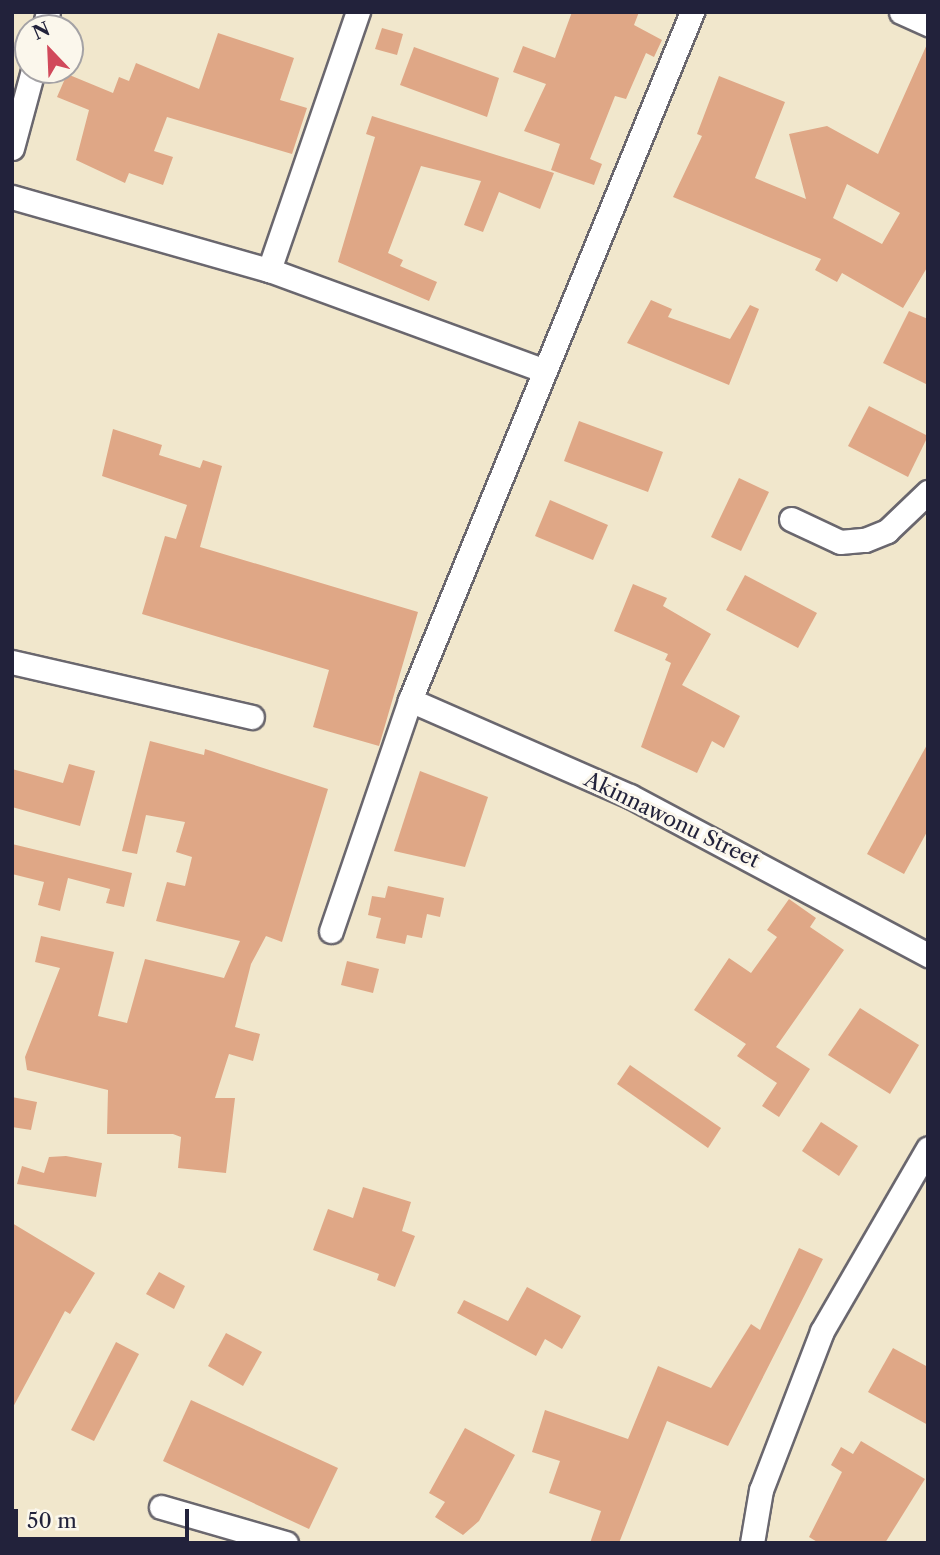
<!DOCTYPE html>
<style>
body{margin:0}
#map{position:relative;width:940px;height:1555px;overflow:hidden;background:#f1e7cc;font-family:"Libre Caslon Text",serif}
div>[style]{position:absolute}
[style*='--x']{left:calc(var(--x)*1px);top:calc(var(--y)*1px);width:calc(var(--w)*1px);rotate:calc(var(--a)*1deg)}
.building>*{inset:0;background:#dfa786}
.roads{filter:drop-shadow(2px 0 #6a676e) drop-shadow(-2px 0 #6a676e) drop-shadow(0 2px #6a676e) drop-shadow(0 -2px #6a676e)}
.street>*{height:23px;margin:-11.5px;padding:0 11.5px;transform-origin:11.5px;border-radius:11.5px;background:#fff}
span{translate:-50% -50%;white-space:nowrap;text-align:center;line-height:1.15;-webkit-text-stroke:6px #fbf7ec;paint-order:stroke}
.street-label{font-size:21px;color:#22223b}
.frame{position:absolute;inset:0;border:14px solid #22223b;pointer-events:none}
.north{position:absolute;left:14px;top:14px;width:70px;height:70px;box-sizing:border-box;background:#fbf7ec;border:2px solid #a4a2a5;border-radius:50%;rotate:337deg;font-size:19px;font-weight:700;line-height:28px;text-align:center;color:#22223b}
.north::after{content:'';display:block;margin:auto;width:24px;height:32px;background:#d1495b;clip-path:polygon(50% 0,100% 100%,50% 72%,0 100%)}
.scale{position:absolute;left:14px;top:1509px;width:175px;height:32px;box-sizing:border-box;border:4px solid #22223b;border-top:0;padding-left:9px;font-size:21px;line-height:24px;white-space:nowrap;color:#22223b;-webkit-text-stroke:5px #fbf7ec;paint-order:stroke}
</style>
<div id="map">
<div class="building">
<div style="clip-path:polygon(572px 12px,639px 12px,634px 25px,662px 40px,654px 57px,646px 53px,626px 99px,615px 96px,590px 159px,602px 164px,594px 185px,551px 170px,560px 144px,524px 131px,546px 84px,513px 72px,523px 46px,555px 58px)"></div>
<div style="clip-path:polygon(382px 28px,403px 34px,397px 55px,375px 49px)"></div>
<div style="clip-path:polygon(218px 33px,294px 58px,280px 100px,307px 108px,292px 154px,167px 117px,154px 151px,173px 157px,163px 185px,129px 173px,125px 183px,76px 160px,89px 110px,57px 97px,67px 74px,113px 93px,119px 77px,129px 81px,136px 63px,199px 89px)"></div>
<div style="clip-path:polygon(evenodd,928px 42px,928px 266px,903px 308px,842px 273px,837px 282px,815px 270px,821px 259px,673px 197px,702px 136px,697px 134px,719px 76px,785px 102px,755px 178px,806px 199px,789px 134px,827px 126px,878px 154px,928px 42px,847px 184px,900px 213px,882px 244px,833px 218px,847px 184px)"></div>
<div style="clip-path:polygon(414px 47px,499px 78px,487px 117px,400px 85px)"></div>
<div style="clip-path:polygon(372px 116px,554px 173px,540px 209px,499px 192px,483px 232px,464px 225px,481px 181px,421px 166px,388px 253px,403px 260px,400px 266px,437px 282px,429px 301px,338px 262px,375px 137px,366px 134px)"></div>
<div style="clip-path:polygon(651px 300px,672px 309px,668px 317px,730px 339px,750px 305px,759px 309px,729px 385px,627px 343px)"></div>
<div style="clip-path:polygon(909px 311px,928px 319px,928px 385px,883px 363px)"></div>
<div style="clip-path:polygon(869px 406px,928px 436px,908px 477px,848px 446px)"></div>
<div style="clip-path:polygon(579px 421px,663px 452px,648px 492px,564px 461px)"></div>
<div style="clip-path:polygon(113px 429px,162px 445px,159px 455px,200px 468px,203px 460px,222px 466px,200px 547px,418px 612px,379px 746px,313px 727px,329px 670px,142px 614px,165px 536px,176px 539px,187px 505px,102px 476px)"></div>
<div style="clip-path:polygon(739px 478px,769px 492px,741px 551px,711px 537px)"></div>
<div style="clip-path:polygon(550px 500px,608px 525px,593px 560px,535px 536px)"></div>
<div style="clip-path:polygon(745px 575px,817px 613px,798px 648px,726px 610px)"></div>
<div style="clip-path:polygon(633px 584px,667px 598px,663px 606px,711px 634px,682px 685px,740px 716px,724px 748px,712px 741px,697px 773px,641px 747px,671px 663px,665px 660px,668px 654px,614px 631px)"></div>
<div style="clip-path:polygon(150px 741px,204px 755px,205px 749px,328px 789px,282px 942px,266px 936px,251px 964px,235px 1027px,260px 1034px,253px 1061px,229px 1054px,215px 1098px,235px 1098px,226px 1173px,178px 1168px,181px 1137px,173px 1134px,107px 1134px,108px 1090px,27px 1070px,25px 1057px,60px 968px,35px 962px,41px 936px,114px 952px,98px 1016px,127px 1023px,145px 959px,224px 978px,240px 941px,156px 921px,167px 882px,185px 886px,192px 857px,176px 852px,185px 822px,146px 815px,137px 854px,122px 851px)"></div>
<div style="clip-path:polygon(928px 743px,928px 830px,904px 874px,867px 854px)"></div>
<div style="clip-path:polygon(69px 764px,95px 771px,80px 826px,12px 807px,12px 769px,63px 783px)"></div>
<div style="clip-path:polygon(420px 771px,488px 797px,465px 867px,394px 851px)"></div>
<div style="clip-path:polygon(12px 844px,132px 873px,124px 907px,106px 903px,110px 889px,68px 878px,60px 911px,38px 905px,44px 882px,12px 874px)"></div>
<div style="clip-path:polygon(388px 886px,444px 898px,440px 917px,427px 914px,422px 938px,407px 935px,405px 944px,376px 938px,381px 918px,368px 915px,372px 896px,385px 898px)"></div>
<div style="clip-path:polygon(789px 899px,816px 918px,810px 927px,844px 950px,776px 1047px,810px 1069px,779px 1117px,762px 1106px,777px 1083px,737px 1056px,746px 1044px,694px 1010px,729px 958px,751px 973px,777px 937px,767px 930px)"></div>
<div style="clip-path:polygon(347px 961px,379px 969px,373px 993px,341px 985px)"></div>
<div style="clip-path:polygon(860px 1008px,919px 1045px,890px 1094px,828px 1055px)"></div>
<div style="clip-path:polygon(630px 1065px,721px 1128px,708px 1148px,617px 1084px)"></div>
<div style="clip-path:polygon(12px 1097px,37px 1102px,31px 1130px,12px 1127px)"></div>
<div style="clip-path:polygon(821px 1122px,858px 1146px,839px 1176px,802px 1151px)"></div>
<div style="clip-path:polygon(66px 1156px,102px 1163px,96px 1197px,17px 1184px,22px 1166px,44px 1173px,49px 1157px)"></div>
<div style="clip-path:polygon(363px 1187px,411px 1202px,402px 1231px,415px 1236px,395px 1287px,377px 1280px,379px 1274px,313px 1250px,328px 1209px,353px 1218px)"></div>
<div style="clip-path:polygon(12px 1223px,95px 1273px,70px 1314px,65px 1311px,12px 1409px)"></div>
<div style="clip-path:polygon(799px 1248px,823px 1259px,728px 1446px,667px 1421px,619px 1543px,590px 1543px,601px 1511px,549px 1493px,560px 1461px,532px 1452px,545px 1410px,628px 1439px,658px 1366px,711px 1388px,751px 1324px,760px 1330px)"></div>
<div style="clip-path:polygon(159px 1272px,185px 1286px,174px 1309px,146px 1294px)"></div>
<div style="clip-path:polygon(527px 1287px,581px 1316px,562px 1349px,545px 1339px,536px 1356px,457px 1313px,464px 1300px,508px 1321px)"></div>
<div style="clip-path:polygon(226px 1333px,262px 1352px,243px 1386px,208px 1366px)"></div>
<div style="clip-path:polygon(116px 1342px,139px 1354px,94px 1441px,71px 1430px)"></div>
<div style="clip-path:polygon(893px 1348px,928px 1367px,928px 1425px,868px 1392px)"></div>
<div style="clip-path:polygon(191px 1400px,338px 1468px,309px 1529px,163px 1461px)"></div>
<div style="clip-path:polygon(465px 1428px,515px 1455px,479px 1521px,463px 1535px,435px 1517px,445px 1502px,429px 1493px)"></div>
<div style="clip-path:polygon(861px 1441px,925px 1479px,885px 1543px,819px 1543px,809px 1537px,842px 1472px,831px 1465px,841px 1447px,853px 1454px)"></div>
</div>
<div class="roads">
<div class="street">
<div style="--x:901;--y:12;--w:30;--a:24"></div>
<div style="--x:44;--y:28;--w:16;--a:-76"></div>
<div style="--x:12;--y:148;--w:81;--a:-74.9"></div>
<div style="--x:12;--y:197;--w:267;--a:15.9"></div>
<div style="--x:269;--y:270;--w:292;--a:20.1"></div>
<div style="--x:269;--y:270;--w:273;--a:-71"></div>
<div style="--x:791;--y:519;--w:54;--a:25.1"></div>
<div style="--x:840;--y:542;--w:25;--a:-5"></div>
<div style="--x:865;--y:540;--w:24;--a:-22"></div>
<div style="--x:887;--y:531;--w:57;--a:-43.6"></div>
<div style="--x:12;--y:662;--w:246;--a:12.9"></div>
<div style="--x:410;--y:700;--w:240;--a:23.6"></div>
<div style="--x:630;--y:796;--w:338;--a:28.1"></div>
<div style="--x:331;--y:931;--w:244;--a:-71.1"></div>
<div style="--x:410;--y:700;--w:744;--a:-67.71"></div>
<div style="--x:161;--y:1507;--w:130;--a:16.1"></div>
<div style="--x:752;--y:1543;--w:54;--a:-80.4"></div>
<div style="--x:761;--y:1490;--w:170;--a:-69"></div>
<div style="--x:822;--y:1331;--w:211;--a:-59.9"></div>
</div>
</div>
<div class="street-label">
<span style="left:672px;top:820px;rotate:26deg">Akinnawonu Street</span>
</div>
<div class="frame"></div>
<div class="north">N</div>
<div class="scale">50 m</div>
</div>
